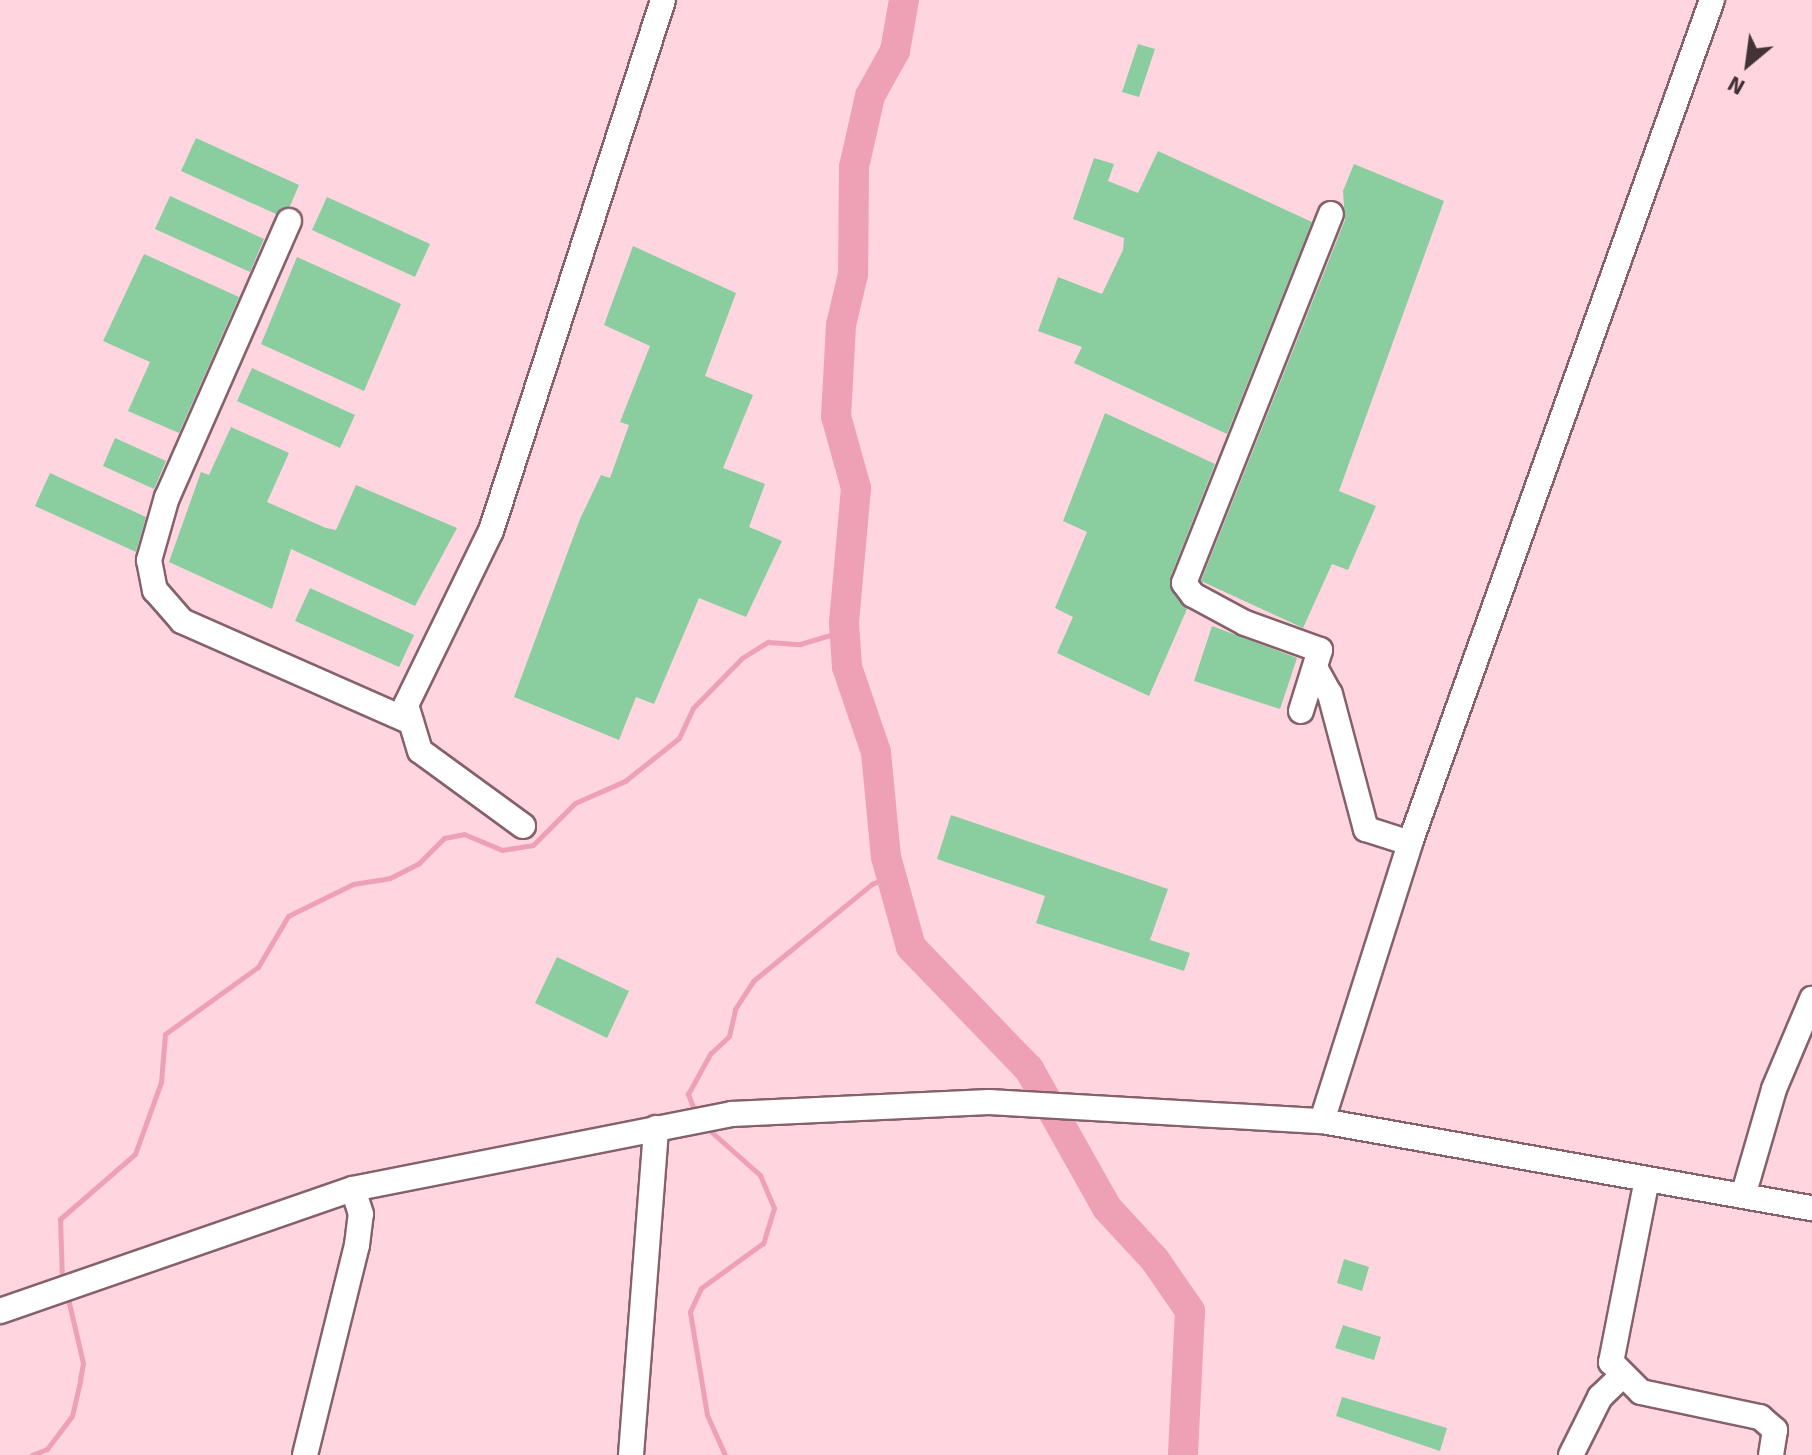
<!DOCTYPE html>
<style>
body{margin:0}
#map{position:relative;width:1812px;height:1455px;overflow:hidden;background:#ffd5df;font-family:Signika,sans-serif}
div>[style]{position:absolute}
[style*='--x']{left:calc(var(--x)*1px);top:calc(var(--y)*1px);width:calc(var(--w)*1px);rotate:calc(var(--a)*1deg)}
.stream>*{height:5px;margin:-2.5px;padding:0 2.5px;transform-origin:2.5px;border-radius:2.5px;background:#eea1b5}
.river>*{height:30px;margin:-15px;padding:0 15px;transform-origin:15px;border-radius:15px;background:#eea1b5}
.building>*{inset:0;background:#8acd9e}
.roads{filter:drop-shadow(2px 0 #85626b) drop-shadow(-2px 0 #85626b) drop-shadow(0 2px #85626b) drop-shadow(0 -2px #85626b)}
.minor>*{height:24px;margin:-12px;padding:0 12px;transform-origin:12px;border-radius:12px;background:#fff}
span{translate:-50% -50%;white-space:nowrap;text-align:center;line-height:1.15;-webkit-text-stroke:6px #ffd5df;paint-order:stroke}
.north{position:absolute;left:1708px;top:24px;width:80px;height:80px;-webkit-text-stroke:6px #ffd5df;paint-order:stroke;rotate:209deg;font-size:22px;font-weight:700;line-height:32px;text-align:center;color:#433337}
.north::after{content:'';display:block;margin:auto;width:28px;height:36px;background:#433337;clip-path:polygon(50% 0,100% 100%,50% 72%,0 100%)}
</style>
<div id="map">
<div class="stream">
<div style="--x:696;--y:1114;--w:22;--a:-112"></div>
<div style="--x:688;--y:1094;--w:46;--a:-61.2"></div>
<div style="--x:710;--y:1054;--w:26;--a:-43"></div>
<div style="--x:729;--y:1036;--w:28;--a:-77"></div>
<div style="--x:735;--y:1009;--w:33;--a:-57"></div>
<div style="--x:753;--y:981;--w:154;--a:-39.2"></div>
<div style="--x:872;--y:884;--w:22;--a:-24"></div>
<div style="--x:707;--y:1128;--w:71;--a:41.6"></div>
<div style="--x:760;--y:1175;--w:36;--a:67"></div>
<div style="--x:774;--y:1208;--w:37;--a:107"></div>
<div style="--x:763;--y:1243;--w:77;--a:144"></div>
<div style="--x:701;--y:1288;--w:26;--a:115"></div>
<div style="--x:690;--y:1312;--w:104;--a:80.6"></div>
<div style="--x:707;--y:1415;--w:44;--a:65.8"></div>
<div style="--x:62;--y:1281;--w:62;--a:-91.8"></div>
<div style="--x:60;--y:1219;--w:99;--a:-40.9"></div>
<div style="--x:135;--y:1154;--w:77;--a:-70.1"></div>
<div style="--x:161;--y:1082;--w:48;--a:-85.2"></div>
<div style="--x:165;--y:1034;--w:115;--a:-35.8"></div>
<div style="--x:258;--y:967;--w:59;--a:-59.5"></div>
<div style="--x:288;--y:916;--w:72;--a:-26.2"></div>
<div style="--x:353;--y:884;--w:37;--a:-9"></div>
<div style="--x:390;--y:878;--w:33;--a:-27"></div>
<div style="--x:419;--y:863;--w:35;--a:-45"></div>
<div style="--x:444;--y:838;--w:20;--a:-11"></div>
<div style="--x:464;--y:834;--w:41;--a:22.8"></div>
<div style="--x:502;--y:850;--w:31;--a:-9"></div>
<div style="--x:533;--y:845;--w:59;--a:-45"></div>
<div style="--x:575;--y:803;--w:55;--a:-23.7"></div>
<div style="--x:625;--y:781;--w:69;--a:-38.5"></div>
<div style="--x:679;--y:738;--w:33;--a:-65"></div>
<div style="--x:693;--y:708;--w:70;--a:-45.6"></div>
<div style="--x:742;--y:658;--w:31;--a:-32"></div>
<div style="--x:768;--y:642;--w:32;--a:4"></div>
<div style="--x:800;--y:644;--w:46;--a:-16.5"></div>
<div style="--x:32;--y:1455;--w:16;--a:-22"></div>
<div style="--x:47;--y:1449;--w:41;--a:-52.9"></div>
<div style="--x:72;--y:1416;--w:37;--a:-77"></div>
<div style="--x:80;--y:1380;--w:17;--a:-80"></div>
<div style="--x:83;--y:1363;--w:71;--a:-103.1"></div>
</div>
<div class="river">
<div style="--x:904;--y:0;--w:52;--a:100"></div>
<div style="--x:895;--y:51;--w:51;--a:119.1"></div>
<div style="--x:870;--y:96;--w:73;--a:102.7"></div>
<div style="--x:854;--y:167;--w:107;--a:90.5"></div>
<div style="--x:853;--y:274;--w:52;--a:103.2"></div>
<div style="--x:841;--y:325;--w:91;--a:93.1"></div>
<div style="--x:836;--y:416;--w:75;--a:74.5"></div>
<div style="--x:856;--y:488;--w:136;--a:95.1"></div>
<div style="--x:844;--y:623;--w:44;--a:86.1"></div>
<div style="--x:847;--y:667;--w:90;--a:71.2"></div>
<div style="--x:876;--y:752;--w:105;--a:84.6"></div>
<div style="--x:886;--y:857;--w:93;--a:74.5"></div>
<div style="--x:911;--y:947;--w:170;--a:46"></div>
<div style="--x:1029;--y:1069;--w:159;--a:60.7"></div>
<div style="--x:1107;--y:1208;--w:71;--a:47.3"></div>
<div style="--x:1155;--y:1260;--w:62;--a:55.5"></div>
<div style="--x:1190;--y:1311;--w:144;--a:92.8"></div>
</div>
<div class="building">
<div style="clip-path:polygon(1138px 44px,1155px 49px,1139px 97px,1122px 92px)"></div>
<div style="clip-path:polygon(196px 138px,299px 185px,290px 206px,276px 214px,181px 171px)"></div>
<div style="clip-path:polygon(1158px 151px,1312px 222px,1227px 434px,1074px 363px,1082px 347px,1038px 331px,1058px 277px,1102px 294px,1123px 250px,1124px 238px,1073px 219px,1094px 158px,1114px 164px,1108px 181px,1138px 193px)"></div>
<div style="clip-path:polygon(1354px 164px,1444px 201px,1339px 491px,1376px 506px,1348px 570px,1332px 564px,1303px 628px,1201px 581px,1345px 220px,1343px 191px)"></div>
<div style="clip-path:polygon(170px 196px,264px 239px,250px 272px,155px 229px)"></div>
<div style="clip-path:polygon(327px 197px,430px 244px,415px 277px,312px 230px)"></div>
<div style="clip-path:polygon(633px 246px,736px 293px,705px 376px,753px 395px,723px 468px,765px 484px,749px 527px,782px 541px,746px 617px,699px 598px,654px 704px,636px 697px,619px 740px,514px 697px,580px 519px,601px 475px,610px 478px,629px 425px,620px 422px,650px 346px,604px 325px)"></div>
<div style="clip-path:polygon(144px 254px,239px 297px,179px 433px,128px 411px,150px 362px,103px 341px)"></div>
<div style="clip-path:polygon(297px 257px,401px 304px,364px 391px,261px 344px)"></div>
<div style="clip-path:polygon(252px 368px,355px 415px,340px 448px,237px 401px)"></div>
<div style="clip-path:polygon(1105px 413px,1215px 464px,1170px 578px,1172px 591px,1187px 609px,1149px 696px,1057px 653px,1073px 617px,1055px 608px,1087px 532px,1063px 521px)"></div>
<div style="clip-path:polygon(231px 427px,289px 453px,267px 502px,326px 528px,336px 530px,356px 485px,457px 528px,415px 606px,291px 549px,272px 609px,169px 562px,201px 472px,209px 475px)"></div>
<div style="clip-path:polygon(115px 438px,166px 461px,154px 489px,103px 466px)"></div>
<div style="clip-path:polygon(50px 473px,146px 517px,136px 552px,35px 506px)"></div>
<div style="clip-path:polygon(310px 588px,414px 635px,399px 667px,295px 621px)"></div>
<div style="clip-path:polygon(1212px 626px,1297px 658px,1280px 709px,1194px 681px)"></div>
<div style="clip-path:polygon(951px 815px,1168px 889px,1150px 940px,1190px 953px,1184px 971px,1036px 923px,1045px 896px,937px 859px)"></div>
<div style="clip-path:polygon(557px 957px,629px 991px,607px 1038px,535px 1003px)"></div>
<div style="clip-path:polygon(1344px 1259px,1369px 1267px,1362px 1291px,1337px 1283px)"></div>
<div style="clip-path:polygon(1343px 1325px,1381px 1337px,1374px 1360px,1335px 1348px)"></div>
<div style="clip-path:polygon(1342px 1397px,1447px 1428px,1440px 1451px,1336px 1416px)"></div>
</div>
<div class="roads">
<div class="minor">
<div style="--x:289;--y:221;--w:302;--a:113.8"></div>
<div style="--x:167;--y:497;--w:66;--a:105.9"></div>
<div style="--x:149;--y:560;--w:31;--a:79"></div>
<div style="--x:155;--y:590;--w:41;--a:48.9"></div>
<div style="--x:182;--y:621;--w:250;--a:23.8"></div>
<div style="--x:1317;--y:671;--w:26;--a:61"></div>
<div style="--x:1330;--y:694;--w:140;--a:75.1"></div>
<div style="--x:1366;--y:829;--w:46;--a:17.7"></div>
<div style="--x:1301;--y:711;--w:64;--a:-72.7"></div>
<div style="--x:1320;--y:650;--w:80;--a:-160.2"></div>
<div style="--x:1245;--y:623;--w:59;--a:-151.7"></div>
<div style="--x:1193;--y:595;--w:15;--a:-127"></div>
<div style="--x:1184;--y:583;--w:397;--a:-68.3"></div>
<div style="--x:523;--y:826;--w:127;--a:-143.9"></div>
<div style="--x:420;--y:751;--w:48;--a:-106.9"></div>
<div style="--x:406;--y:705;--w:194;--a:-64"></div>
<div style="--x:491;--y:531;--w:558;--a:-72.05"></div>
<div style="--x:1322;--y:1121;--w:292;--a:-72.4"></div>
<div style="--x:1410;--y:843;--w:895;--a:-70.29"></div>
<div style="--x:1647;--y:1179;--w:187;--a:101.1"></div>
<div style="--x:1611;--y:1362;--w:42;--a:45"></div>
<div style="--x:1641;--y:1392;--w:122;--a:11.9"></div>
<div style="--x:1760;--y:1417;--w:20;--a:41"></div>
<div style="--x:1775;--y:1430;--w:25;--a:99"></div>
<div style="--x:1743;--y:1196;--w:111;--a:-73.8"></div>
<div style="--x:1774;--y:1089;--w:98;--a:-67.1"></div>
<div style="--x:0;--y:1311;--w:373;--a:-19.1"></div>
<div style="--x:353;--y:1189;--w:386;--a:-11.2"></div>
<div style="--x:732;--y:1114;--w:257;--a:-2.7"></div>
<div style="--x:989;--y:1102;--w:334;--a:3.3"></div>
<div style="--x:1322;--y:1121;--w:498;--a:10.1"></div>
<div style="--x:305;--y:1455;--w:216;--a:-76.1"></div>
<div style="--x:357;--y:1245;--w:31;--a:-83"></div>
<div style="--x:361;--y:1214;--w:26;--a:-108"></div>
<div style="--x:631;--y:1455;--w:328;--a:-85.6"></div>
<div style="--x:1571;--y:1455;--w:65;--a:-63.4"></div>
<div style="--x:1600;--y:1397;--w:28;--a:-44"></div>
</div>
</div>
<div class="north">N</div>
</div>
